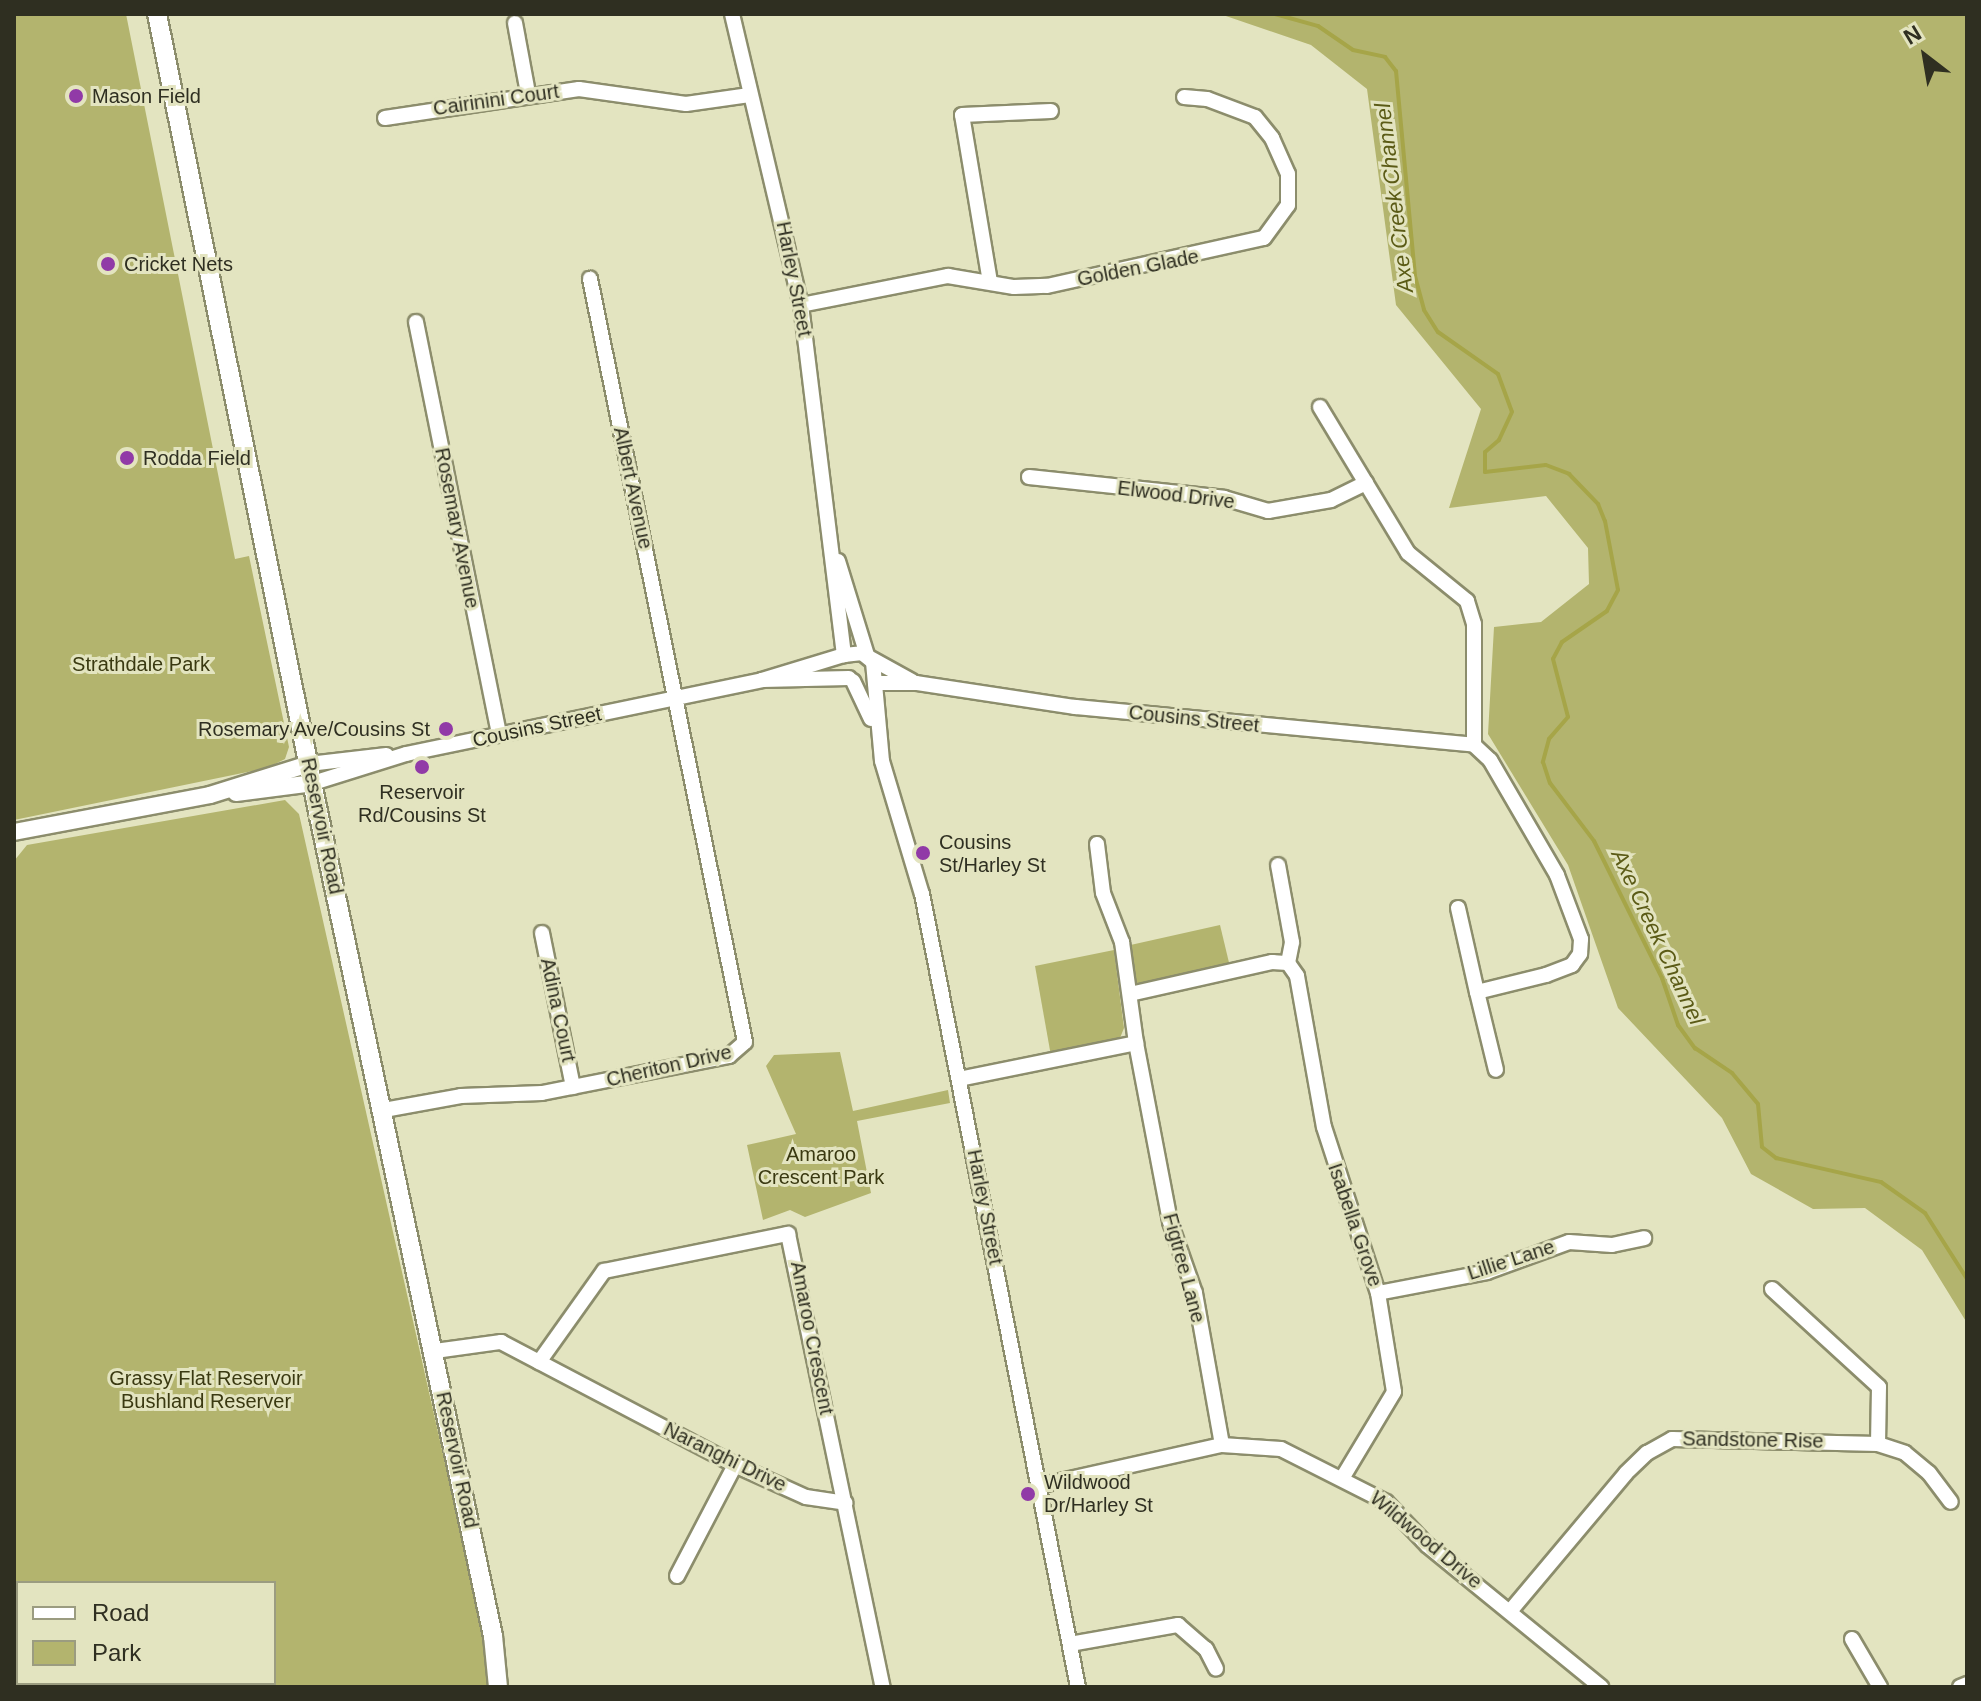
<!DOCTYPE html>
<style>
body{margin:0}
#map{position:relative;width:1981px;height:1701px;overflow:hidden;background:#e3e4c0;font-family:Arial,sans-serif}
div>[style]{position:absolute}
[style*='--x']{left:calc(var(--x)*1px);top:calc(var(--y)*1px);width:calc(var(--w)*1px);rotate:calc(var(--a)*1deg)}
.green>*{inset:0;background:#b3b46e}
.stream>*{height:4px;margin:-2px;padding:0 2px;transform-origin:2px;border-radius:2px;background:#a6a548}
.roads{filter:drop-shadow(2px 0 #8c8d6c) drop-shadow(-2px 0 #8c8d6c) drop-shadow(0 2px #8c8d6c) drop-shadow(0 -2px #8c8d6c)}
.minor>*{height:14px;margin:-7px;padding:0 7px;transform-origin:7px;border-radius:7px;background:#fff}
.tertiary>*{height:16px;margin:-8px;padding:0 8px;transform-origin:8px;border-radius:8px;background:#fff}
.secondary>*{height:18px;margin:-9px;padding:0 9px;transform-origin:9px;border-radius:9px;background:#fff}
.dots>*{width:22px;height:22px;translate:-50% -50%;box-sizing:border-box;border:4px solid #e3e4c0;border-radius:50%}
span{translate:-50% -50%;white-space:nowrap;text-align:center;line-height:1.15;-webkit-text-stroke:6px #e3e4c0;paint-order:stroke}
.poi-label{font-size:20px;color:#2f2f21}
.left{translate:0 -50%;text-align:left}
.right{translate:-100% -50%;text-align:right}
.street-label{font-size:20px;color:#2f2f21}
.park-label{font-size:20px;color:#3a3911}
.water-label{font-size:22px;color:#5b5b16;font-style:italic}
.frame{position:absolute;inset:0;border:16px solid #2f2f21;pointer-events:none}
.legend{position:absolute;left:16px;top:1581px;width:260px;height:104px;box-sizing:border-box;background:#e3e4c0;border:2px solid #9b9c80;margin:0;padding:10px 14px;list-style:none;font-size:24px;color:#2f2f21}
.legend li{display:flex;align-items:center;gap:16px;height:40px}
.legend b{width:40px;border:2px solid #9b9c80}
.north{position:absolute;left:1885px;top:16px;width:80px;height:80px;-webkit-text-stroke:6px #e3e4c0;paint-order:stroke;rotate:329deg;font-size:22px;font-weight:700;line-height:32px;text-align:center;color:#2f2f21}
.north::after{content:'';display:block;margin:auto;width:28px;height:36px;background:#2f2f21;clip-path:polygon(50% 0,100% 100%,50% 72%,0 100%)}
</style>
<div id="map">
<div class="green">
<div style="clip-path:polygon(14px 14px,126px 14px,235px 559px,249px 556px,289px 747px,285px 759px,267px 768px,14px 820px)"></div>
<div style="clip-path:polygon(1220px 14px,1967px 14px,1967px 1323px,1922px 1250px,1865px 1208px,1813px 1209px,1751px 1174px,1722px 1118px,1618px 1008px,1568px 865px,1488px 734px,1494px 627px,1541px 622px,1589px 584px,1588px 548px,1546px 496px,1449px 508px,1481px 409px,1396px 305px,1367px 89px,1311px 45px)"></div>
<div style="clip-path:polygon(evenodd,285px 800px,299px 814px,476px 1601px,491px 1687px,14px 1687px,14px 861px,27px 845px,285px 800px,18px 1583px,274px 1583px,274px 1683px,18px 1683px,18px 1583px)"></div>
<div style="clip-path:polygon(1220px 925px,1231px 971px,1133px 991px,1126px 946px)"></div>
<div style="clip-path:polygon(1114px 950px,1124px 1028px,1120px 1038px,1115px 1044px,1051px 1056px,1035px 966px)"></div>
<div style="clip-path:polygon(840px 1052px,853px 1111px,948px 1090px,950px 1103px,857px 1121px,871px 1193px,805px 1217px,790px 1210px,763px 1220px,747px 1145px,796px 1134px,766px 1066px,774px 1055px)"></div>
</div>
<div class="stream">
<div style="--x:1275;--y:14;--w:45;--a:15.6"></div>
<div style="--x:1318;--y:26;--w:42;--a:34.4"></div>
<div style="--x:1353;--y:50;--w:33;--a:12"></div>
<div style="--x:1385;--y:57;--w:18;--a:52"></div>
<div style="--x:1396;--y:71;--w:206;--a:84.7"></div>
<div style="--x:1415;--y:276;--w:35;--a:75"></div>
<div style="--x:1424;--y:310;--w:26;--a:58"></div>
<div style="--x:1438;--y:332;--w:73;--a:35"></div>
<div style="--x:1498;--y:374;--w:40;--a:69.8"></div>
<div style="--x:1512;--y:412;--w:31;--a:115"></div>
<div style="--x:1499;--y:440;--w:18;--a:139"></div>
<div style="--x:1485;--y:452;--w:20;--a:90"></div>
<div style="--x:1485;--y:472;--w:61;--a:-6.5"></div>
<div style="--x:1546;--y:465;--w:25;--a:21"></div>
<div style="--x:1569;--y:474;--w:42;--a:46"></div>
<div style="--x:1598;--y:504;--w:18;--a:68"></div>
<div style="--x:1605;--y:521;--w:70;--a:79.3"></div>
<div style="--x:1618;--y:590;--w:24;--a:118"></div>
<div style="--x:1607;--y:611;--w:55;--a:145.4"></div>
<div style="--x:1562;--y:642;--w:19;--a:118"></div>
<div style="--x:1553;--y:659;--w:60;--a:75.5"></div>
<div style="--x:1568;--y:717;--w:29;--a:131"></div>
<div style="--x:1549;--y:739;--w:24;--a:105"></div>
<div style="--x:1543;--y:762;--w:22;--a:72"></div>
<div style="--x:1550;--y:783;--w:73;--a:52.8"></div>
<div style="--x:1594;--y:841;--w:153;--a:63.6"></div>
<div style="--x:1662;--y:978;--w:50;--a:71.2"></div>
<div style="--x:1678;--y:1025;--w:29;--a:54"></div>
<div style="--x:1695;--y:1048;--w:45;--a:34"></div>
<div style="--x:1732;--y:1073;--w:40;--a:50"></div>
<div style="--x:1758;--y:1104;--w:43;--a:84.7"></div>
<div style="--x:1762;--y:1147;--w:18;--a:38"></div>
<div style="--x:1776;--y:1158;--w:108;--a:12.9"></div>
<div style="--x:1881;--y:1182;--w:54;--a:35.2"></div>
<div style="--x:1925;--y:1213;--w:78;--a:57.5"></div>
</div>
<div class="roads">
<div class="minor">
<div style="--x:732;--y:14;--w:299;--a:76.7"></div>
<div style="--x:801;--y:305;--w:353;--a:83"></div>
<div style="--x:515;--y:23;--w:71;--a:79.5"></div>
<div style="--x:385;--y:118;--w:196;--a:-8.5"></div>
<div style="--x:579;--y:89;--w:108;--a:8"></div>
<div style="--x:686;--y:104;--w:64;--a:-8.1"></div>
<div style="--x:990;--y:282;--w:169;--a:-99.5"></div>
<div style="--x:962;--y:115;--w:89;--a:-2.6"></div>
<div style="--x:801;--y:305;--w:150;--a:-11.2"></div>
<div style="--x:948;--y:276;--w:67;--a:9.5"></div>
<div style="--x:1014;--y:287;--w:33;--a:-2"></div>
<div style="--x:1047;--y:286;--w:222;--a:-12.5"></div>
<div style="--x:1264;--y:238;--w:41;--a:-54"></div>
<div style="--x:1288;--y:205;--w:31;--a:-90"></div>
<div style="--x:1288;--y:174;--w:39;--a:-114"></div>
<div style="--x:1272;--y:138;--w:27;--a:-129"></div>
<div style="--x:1255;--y:117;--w:51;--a:-159.4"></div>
<div style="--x:1207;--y:99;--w:23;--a:-175"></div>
<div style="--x:416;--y:322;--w:421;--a:78.6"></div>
<div style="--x:1320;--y:407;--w:170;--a:58.9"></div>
<div style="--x:1408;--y:553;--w:76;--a:39.1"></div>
<div style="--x:1467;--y:601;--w:24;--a:73"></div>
<div style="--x:1474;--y:624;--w:121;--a:90"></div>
<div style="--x:1029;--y:477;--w:196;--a:6.1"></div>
<div style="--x:1224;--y:498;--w:46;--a:16.5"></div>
<div style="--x:1268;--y:511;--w:64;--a:-9.9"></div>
<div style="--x:1331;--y:500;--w:39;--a:-26"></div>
<div style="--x:838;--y:561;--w:98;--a:72.9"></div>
<div style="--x:870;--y:658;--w:48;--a:28.7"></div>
<div style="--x:762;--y:680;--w:86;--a:-17"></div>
<div style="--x:844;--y:655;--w:18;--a:-6"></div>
<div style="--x:862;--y:653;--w:14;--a:39"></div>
<div style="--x:873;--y:662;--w:99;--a:84.8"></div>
<div style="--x:882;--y:761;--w:139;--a:73.3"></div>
<div style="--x:922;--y:894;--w:808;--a:78.87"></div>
<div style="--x:853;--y:681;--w:42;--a:64.7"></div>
<div style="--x:875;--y:683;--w:41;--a:0"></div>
<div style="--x:916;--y:683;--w:161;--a:8.6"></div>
<div style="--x:1075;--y:707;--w:401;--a:5.4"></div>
<div style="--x:309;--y:764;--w:78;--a:-6.7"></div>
<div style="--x:313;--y:783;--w:97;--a:-17.3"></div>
<div style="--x:406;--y:754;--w:364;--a:-11.7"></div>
<div style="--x:762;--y:680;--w:87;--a:-1.3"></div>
<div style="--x:1097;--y:844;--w:49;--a:83"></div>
<div style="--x:1103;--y:893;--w:53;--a:68.8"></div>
<div style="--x:1122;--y:942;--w:102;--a:82.1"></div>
<div style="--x:1458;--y:908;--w:86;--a:77.3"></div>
<div style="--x:1477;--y:992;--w:71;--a:-13.8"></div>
<div style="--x:1546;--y:975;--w:28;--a:-21"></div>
<div style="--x:1572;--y:965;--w:14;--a:-54"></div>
<div style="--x:1580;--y:954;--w:15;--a:-86"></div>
<div style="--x:1581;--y:939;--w:68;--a:-110.6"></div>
<div style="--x:1557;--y:875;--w:133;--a:-120.2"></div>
<div style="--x:1490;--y:760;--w:22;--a:-137"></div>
<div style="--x:542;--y:933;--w:157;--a:78.6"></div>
<div style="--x:1288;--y:963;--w:16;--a:55"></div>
<div style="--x:1297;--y:976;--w:153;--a:79.9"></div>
<div style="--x:1324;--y:1127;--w:175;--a:72"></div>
<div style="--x:1378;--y:1293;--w:100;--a:80.8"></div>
<div style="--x:1394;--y:1392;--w:99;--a:121"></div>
<div style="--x:1477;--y:992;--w:80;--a:76.3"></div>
<div style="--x:1130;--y:994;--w:146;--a:-12.7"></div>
<div style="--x:1272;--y:962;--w:16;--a:4"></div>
<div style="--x:1288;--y:963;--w:21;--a:-79"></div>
<div style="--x:1292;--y:942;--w:78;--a:-100.3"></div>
<div style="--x:959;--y:1079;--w:181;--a:-11.5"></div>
<div style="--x:1136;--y:1043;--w:182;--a:79.2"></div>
<div style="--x:1170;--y:1222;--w:75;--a:70.6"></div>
<div style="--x:1195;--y:1293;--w:154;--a:79.9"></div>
<div style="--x:384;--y:1110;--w:78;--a:-10.3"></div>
<div style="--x:461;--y:1096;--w:81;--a:-2.1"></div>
<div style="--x:542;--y:1093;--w:191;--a:-11.2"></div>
<div style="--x:729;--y:1056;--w:21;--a:-41"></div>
<div style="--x:745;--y:1042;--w:779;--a:-101.48"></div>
<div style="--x:1772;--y:1289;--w:145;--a:42.5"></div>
<div style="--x:1879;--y:1387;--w:57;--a:91"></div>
<div style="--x:1378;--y:1293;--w:111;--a:-10.9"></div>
<div style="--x:1487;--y:1272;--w:87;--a:-20.1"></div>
<div style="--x:1569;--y:1242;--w:43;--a:4"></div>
<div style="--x:1612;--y:1245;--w:33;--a:-12"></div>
<div style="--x:435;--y:1351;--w:67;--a:-7.8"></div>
<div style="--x:501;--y:1342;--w:264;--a:27.7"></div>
<div style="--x:735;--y:1465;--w:78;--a:24.3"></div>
<div style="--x:806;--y:1497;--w:40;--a:8.5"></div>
<div style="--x:539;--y:1362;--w:112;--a:-54.5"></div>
<div style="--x:604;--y:1271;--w:188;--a:-11.4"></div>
<div style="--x:788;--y:1234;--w:463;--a:78.2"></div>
<div style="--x:1038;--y:1486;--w:189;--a:-12.6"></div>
<div style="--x:1222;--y:1445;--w:59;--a:3.9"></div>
<div style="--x:1281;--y:1449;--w:118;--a:26.8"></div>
<div style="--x:1386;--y:1502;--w:59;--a:46.4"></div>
<div style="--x:1427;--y:1545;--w:225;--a:39.2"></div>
<div style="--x:677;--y:1576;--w:125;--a:-62.4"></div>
<div style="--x:1512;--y:1609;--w:177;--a:-50"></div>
<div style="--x:1626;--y:1473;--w:29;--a:-44"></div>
<div style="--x:1647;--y:1453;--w:29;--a:-29"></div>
<div style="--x:1672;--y:1439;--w:206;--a:1.4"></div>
<div style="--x:1878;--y:1444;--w:28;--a:18"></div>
<div style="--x:1905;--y:1453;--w:31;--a:40"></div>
<div style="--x:1929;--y:1473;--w:36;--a:53"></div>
<div style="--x:1852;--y:1639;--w:56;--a:59.7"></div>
<div style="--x:1070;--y:1644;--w:110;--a:-10"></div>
<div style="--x:1178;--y:1625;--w:37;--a:41"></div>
<div style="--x:1206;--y:1649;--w:22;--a:63"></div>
<div style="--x:1960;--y:1687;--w:8;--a:-23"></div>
</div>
<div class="tertiary">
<div style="--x:236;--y:793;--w:78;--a:-7.4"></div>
<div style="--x:14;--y:832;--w:199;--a:-10.7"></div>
<div style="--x:210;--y:795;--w:104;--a:-17.4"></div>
</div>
<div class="secondary">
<div style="--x:157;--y:14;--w:804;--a:78.59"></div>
<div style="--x:316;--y:802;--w:853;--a:78.02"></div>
<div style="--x:493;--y:1636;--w:51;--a:84.4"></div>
</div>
</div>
<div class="dots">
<div style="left:76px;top:96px;background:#913aa7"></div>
<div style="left:108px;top:264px;background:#913aa7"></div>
<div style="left:127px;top:458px;background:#913aa7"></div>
<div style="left:446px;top:729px;background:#913aa7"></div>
<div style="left:422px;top:767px;background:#913aa7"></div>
<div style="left:923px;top:853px;background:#913aa7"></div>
<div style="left:1028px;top:1494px;background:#913aa7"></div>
</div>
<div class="poi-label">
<span class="left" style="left:92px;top:96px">Mason Field</span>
<span class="left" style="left:124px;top:264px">Cricket Nets</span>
<span class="left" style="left:143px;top:458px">Rodda Field</span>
<span class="right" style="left:430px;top:729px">Rosemary Ave/Cousins St</span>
<span style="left:422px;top:804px">Reservoir<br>Rd/Cousins St</span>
<span class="left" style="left:939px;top:854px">Cousins<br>St/Harley St</span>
<span class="left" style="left:1044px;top:1494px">Wildwood<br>Dr/Harley St</span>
</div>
<div class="street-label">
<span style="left:496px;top:100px;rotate:-8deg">Cairinini Court</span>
<span style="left:1138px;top:268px;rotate:-11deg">Golden Glade</span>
<span style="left:794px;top:279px;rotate:79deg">Harley Street</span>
<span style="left:633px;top:488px;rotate:78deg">Albert Avenue</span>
<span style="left:1176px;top:495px;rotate:7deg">Elwood Drive</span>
<span style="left:457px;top:528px;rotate:79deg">Rosemary Avenue</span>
<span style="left:1194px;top:719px;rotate:6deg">Cousins Street</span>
<span style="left:537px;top:727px;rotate:-12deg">Cousins Street</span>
<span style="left:322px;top:826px;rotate:78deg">Reservoir Road</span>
<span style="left:558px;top:1010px;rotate:78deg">Adina Court</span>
<span style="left:669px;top:1066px;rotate:-13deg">Cheriton Drive</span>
<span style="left:985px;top:1207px;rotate:79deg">Harley Street</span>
<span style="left:1355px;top:1225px;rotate:71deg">Isabella Grove</span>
<span style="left:1511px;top:1260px;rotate:-18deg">Lillie Lane</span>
<span style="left:1184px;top:1268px;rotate:75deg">Figtree Lane</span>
<span style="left:812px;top:1338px;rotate:79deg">Amaroo Crescent</span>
<span style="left:1753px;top:1440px;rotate:1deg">Sandstone Rise</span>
<span style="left:725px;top:1457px;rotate:26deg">Naranghi Drive</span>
<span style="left:457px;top:1460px;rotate:78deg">Reservoir Road</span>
<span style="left:1426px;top:1540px;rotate:40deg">Wildwood Drive</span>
</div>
<div class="park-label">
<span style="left:141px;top:664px">Strathdale Park</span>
<span style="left:821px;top:1166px">Amaroo<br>Crescent Park</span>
<span style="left:206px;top:1390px">Grassy Flat Reservoir<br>Bushland Reserver</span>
</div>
<div class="water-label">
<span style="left:1394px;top:198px;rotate:-97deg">Axe Creek Channel</span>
<span style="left:1658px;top:937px;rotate:65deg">Axe Creek Channel</span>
</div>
<div class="frame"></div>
<ul class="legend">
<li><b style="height:10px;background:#fff"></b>Road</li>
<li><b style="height:22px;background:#b3b46e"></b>Park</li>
</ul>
<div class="north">N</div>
</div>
